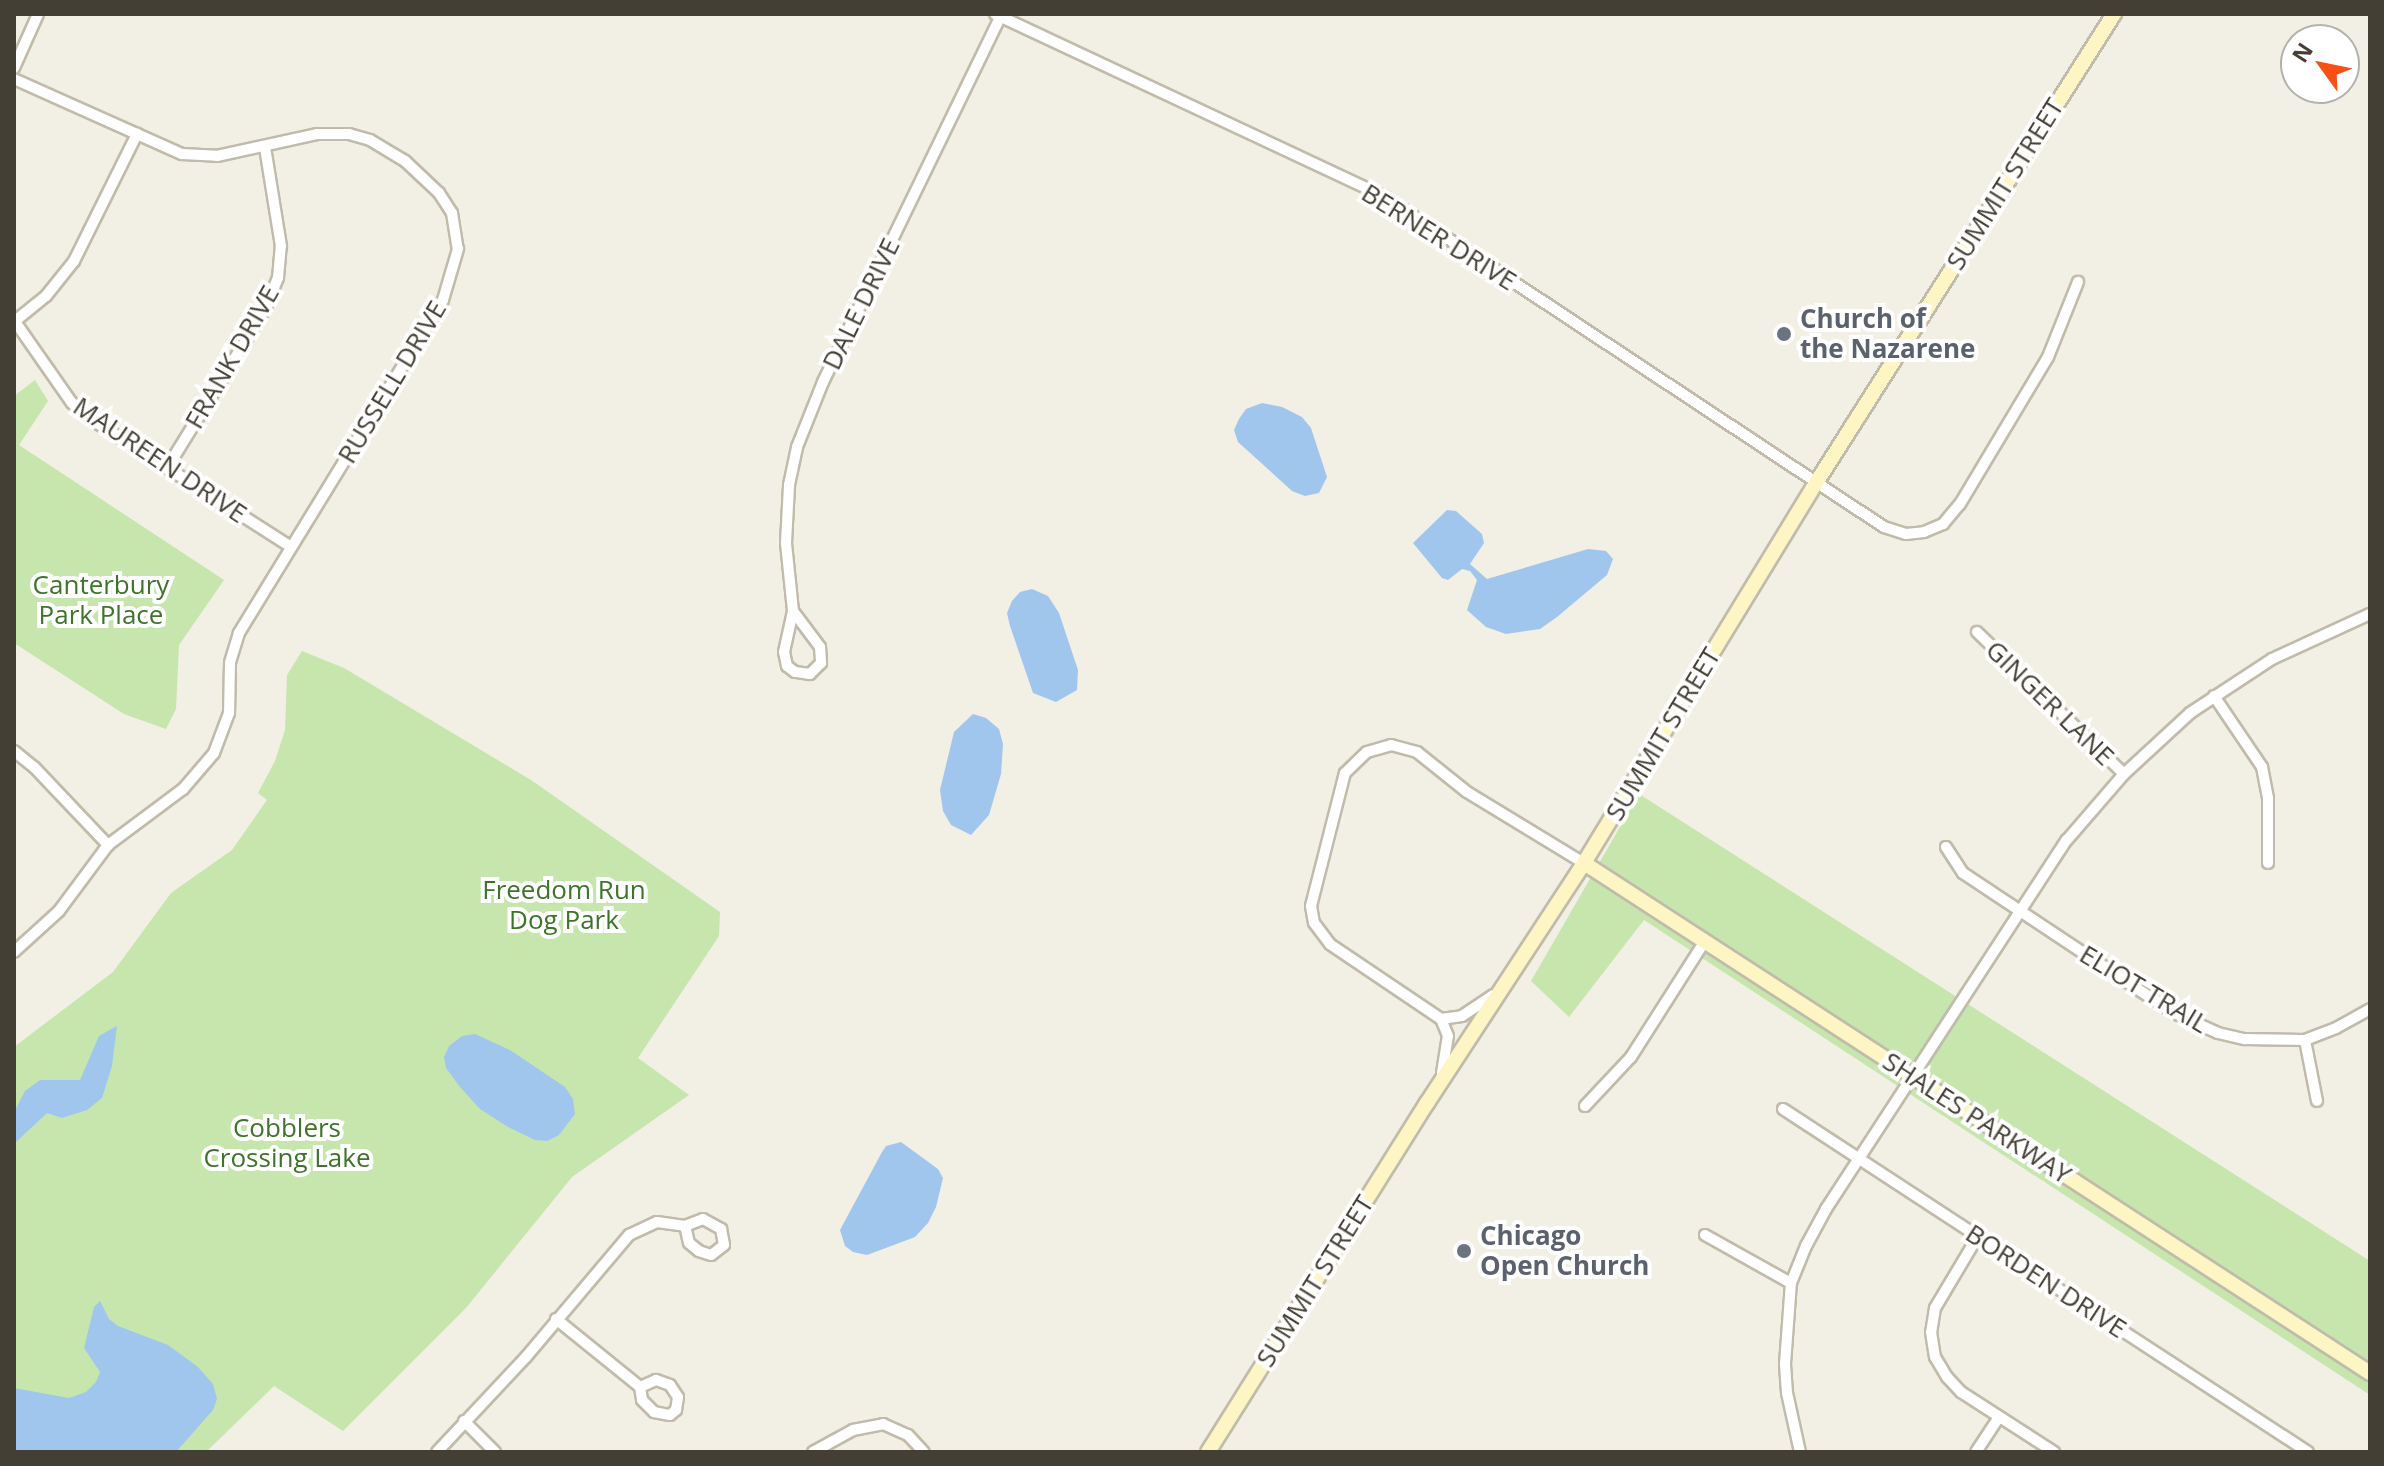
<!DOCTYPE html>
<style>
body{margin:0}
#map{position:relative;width:2384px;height:1466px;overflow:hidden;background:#f2efe4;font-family:"Open Sans",sans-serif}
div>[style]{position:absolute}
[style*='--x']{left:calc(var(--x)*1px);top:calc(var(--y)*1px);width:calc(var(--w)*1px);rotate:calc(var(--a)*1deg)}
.green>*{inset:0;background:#c6e6ad}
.water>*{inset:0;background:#a1c6ee}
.roads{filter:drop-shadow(2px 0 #c0bbaa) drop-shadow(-2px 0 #c0bbaa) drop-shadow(0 2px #c0bbaa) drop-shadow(0 -2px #c0bbaa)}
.street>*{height:10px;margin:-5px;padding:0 5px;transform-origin:5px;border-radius:5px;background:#fff}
.secondary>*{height:14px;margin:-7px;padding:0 7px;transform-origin:7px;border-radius:7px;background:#fdf5c3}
.dots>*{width:22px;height:22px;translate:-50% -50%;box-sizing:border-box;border:4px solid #fff;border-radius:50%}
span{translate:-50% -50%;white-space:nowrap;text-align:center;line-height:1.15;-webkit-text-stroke:8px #fff;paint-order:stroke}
.street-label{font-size:26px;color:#443f34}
.worship-label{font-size:26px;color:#5b616d;font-weight:700}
.left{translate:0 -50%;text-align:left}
.park-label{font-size:26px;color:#3e7429}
.frame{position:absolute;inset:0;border:16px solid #443f34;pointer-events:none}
.north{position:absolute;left:2280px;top:24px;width:80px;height:80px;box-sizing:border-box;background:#fff;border:2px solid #b4b2ae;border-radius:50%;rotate:303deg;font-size:22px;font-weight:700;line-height:32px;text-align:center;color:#443f34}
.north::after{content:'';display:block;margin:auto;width:28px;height:36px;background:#f65017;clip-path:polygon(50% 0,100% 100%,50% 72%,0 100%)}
</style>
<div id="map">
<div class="green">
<div style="clip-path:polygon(35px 380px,48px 401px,19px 445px,224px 580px,179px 645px,176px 709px,166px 729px,124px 714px,14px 643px,14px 396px)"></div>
<div style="clip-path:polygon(302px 651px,344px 668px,531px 780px,720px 912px,719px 936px,638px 1058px,689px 1095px,572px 1177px,466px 1308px,343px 1431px,274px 1386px,206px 1452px,14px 1452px,14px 1047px,113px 972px,171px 893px,232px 850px,267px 800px,258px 793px,275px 761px,285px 730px,287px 675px)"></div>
<div style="clip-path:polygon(1639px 794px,2370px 1261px,2370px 1395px,1644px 920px,1569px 1017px,1531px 981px)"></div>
</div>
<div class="water">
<div style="clip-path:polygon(1262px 403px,1282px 407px,1302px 417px,1311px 428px,1327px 477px,1319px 493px,1305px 496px,1292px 491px,1238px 442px,1234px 430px,1239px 419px,1246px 409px)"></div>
<div style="clip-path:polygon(1447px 510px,1456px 511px,1482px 534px,1484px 543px,1470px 564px,1487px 579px,1588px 549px,1606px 551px,1613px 559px,1607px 575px,1557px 617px,1540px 629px,1506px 634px,1486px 627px,1467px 610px,1477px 580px,1470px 571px,1462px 569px,1448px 580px,1442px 578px,1413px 543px)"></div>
<div style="clip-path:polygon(1032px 589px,1048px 596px,1059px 613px,1078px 670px,1077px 690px,1056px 702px,1033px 693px,1010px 626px,1007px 613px,1012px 601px,1020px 592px)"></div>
<div style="clip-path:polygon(973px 714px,986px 718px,999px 729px,1003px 744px,1001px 774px,989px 815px,971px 835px,951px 825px,943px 811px,940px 790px,954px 732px)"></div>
<div style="clip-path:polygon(117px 1026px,112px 1066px,102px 1098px,87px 1110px,62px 1118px,47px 1113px,14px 1144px,14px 1112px,25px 1091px,40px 1080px,80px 1080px,99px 1036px)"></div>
<div style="clip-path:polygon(475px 1034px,510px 1050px,565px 1087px,573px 1099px,575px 1114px,559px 1135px,547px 1141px,535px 1140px,508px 1127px,480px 1109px,460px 1087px,446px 1068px,444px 1057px,449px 1046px,462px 1036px)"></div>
<div style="clip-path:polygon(901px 1142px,938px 1169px,943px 1178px,936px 1207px,928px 1223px,915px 1237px,867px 1255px,853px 1252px,845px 1246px,840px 1230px,882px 1152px,886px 1146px)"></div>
<div style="clip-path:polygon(100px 1301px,109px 1319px,118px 1326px,168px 1345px,198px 1367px,213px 1384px,217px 1399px,213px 1410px,176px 1452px,14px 1452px,14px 1388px,69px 1398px,86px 1392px,96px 1382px,100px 1372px,84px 1348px,94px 1307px)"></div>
</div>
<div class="roads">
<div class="street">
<div style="--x:995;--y:14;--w:431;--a:25.1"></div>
<div style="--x:1385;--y:197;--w:598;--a:33.48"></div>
<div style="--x:1884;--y:527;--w:23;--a:18"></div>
<div style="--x:1906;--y:534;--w:18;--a:-6"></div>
<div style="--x:1924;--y:532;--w:21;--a:-23"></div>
<div style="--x:1943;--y:524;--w:26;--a:-50"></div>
<div style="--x:1960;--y:504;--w:171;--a:-59.1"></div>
<div style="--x:2048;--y:357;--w:81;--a:-68.2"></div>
<div style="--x:14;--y:68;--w:59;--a:-66"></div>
<div style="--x:14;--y:79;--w:184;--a:24.1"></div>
<div style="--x:182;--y:154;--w:35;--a:3"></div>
<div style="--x:217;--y:156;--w:102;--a:-12.4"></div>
<div style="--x:317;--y:134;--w:32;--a:0"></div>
<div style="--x:349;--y:134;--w:22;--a:16"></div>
<div style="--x:370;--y:140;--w:41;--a:31"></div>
<div style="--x:405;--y:161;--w:47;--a:43.3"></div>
<div style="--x:439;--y:193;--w:24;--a:57"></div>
<div style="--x:452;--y:213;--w:36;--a:81"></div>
<div style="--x:458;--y:249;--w:53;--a:106.4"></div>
<div style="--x:443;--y:300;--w:391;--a:121.5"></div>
<div style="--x:239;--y:633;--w:31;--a:107"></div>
<div style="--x:230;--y:663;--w:50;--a:91.1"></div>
<div style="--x:229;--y:713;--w:43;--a:110.6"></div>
<div style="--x:214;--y:753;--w:48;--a:130.7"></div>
<div style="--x:183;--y:789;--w:94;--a:143.3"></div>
<div style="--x:108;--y:845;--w:82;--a:126.6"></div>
<div style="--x:59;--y:911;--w:61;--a:137.7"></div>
<div style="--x:14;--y:320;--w:101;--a:55.1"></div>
<div style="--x:72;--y:403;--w:28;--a:39"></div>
<div style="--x:94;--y:421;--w:234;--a:32.6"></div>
<div style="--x:15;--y:321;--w:40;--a:-39"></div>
<div style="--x:46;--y:296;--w:45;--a:-51.3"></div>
<div style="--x:74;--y:261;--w:142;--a:-63.6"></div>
<div style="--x:167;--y:468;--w:190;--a:-58.3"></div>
<div style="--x:267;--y:306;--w:30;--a:-69"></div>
<div style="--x:278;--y:278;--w:32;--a:-85"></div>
<div style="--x:281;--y:246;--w:100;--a:-99.2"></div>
<div style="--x:793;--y:611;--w:45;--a:53.1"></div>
<div style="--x:820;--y:647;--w:16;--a:86"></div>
<div style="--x:821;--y:663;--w:16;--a:135"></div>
<div style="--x:810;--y:674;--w:15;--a:-172"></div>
<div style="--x:795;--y:672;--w:10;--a:-143"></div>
<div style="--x:787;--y:666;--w:14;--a:-102"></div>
<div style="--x:784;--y:652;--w:42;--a:-77.6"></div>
<div style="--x:793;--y:611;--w:68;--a:-95.9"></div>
<div style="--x:786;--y:543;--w:58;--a:-87"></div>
<div style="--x:789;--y:485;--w:39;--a:-78"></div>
<div style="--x:797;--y:447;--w:70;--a:-68.2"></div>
<div style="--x:823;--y:382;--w:409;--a:-64.1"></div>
<div style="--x:1977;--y:632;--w:204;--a:44"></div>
<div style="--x:2214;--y:696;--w:86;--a:55.9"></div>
<div style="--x:2262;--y:767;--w:32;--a:79"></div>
<div style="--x:2268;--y:798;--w:65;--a:90"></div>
<div style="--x:14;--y:751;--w:26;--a:39"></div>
<div style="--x:34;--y:767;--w:108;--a:46.5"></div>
<div style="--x:1946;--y:847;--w:31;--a:57"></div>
<div style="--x:1963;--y:873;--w:253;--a:33.6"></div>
<div style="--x:2174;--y:1013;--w:48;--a:24.4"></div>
<div style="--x:2218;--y:1033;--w:28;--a:13"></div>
<div style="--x:2245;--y:1039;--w:60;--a:1"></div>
<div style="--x:2305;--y:1040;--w:33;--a:-21"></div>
<div style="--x:2336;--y:1028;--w:39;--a:-29"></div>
<div style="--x:1441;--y:1019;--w:134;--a:-146"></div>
<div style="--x:1330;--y:944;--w:26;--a:-127"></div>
<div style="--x:1314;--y:923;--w:17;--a:-100"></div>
<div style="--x:1311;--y:906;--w:137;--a:-75.7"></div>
<div style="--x:1345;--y:773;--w:30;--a:-44"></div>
<div style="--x:1367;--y:752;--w:25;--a:-16"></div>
<div style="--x:1391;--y:745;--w:27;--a:15"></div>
<div style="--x:1417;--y:752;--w:64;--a:38.7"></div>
<div style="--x:1467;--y:792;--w:137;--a:31.3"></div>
<div style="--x:2305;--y:1040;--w:62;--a:78.9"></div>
<div style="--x:1442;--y:1073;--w:37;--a:-81"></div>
<div style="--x:1448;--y:1036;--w:18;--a:-112"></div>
<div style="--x:1441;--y:1019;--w:21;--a:-8"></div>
<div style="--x:1462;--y:1016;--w:37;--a:-34"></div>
<div style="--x:1585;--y:1106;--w:67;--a:-46.8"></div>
<div style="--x:1631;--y:1057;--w:138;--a:-57.5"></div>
<div style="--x:1783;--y:1109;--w:627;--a:33.16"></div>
<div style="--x:1705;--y:1235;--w:98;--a:29.2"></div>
<div style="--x:1978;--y:1236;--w:84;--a:120.8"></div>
<div style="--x:1935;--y:1308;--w:24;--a:99"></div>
<div style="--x:1931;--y:1332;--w:25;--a:81"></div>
<div style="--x:1935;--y:1357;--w:23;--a:59"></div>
<div style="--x:1947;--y:1377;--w:21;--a:47"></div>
<div style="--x:1961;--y:1392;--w:111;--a:32.8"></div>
<div style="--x:556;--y:1319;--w:108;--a:39"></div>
<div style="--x:640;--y:1387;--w:13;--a:81"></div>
<div style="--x:642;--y:1400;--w:17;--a:45"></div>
<div style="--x:654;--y:1412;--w:16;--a:11"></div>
<div style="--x:670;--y:1415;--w:8;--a:-40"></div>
<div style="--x:676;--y:1410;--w:13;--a:-81"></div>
<div style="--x:678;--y:1397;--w:14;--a:-124"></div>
<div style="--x:670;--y:1385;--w:15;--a:-160"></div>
<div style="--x:656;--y:1380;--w:17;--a:156"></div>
<div style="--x:464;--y:1421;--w:44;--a:45"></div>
<div style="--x:437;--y:1452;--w:130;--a:-46.9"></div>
<div style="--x:526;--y:1357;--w:160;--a:-49.8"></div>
<div style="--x:629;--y:1235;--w:31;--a:-25"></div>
<div style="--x:657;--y:1222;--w:28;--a:8"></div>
<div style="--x:685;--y:1226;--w:19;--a:-21"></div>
<div style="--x:703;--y:1219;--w:21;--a:29"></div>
<div style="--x:721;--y:1229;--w:16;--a:79"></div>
<div style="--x:724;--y:1245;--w:16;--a:142"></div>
<div style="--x:711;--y:1255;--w:13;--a:-162"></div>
<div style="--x:699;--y:1251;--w:13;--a:-141"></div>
<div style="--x:689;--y:1243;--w:17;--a:-103"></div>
<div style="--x:813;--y:1452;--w:46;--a:-28.8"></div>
<div style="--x:853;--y:1430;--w:31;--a:-11"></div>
<div style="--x:883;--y:1424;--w:27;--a:24"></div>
<div style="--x:908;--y:1435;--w:23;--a:47"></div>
<div style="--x:1800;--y:1452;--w:60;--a:-102.4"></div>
<div style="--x:1787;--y:1393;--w:29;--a:-94"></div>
<div style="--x:1785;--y:1364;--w:81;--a:-85.8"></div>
<div style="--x:1791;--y:1283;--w:40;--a:-68"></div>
<div style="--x:1806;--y:1246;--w:42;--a:-61.6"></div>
<div style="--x:1826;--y:1209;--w:441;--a:-56.9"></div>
<div style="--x:2067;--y:840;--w:87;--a:-49.2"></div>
<div style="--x:2124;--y:774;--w:90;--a:-42.7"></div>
<div style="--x:2190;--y:713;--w:98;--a:-33.4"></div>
<div style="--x:2272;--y:659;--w:108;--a:-24.7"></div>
<div style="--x:1976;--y:1452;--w:42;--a:-56.7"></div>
</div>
<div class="secondary">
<div style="--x:1584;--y:863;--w:937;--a:32.98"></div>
<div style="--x:1208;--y:1452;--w:412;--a:-57.9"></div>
<div style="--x:1427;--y:1103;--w:287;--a:-56.8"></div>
<div style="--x:1584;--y:863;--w:445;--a:-58.6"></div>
<div style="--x:1816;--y:483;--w:556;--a:-57.57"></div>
</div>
</div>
<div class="dots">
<div style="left:1784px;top:334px;background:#6b7280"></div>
<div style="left:1464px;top:1251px;background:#6b7280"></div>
</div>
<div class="street-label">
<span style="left:2005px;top:184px;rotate:-58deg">SUMMIT STREET</span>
<span style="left:1439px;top:237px;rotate:32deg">BERNER DRIVE</span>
<span style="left:861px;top:304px;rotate:-64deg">DALE DRIVE</span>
<span style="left:232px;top:357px;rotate:-60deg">FRANK DRIVE</span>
<span style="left:392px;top:382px;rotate:-59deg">RUSSELL DRIVE</span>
<span style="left:160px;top:460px;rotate:34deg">MAUREEN DRIVE</span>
<span style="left:2050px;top:703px;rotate:44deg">GINGER LANE</span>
<span style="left:1663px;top:734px;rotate:-59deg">SUMMIT STREET</span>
<span style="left:2144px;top:989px;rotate:31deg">ELIOT TRAIL</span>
<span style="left:1977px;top:1118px;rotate:33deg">SHALES PARKWAY</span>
<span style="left:1315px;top:1281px;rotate:-58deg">SUMMIT STREET</span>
<span style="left:2046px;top:1281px;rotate:33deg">BORDEN DRIVE</span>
</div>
<div class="worship-label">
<span class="left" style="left:1800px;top:334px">Church of<br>the Nazarene</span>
<span class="left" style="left:1480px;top:1251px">Chicago<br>Open Church</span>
</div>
<div class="park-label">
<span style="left:101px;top:600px">Canterbury<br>Park Place</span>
<span style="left:564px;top:905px">Freedom Run<br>Dog Park</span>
<span style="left:287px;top:1143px">Cobblers<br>Crossing Lake</span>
</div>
<div class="frame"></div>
<div class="north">N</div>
</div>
